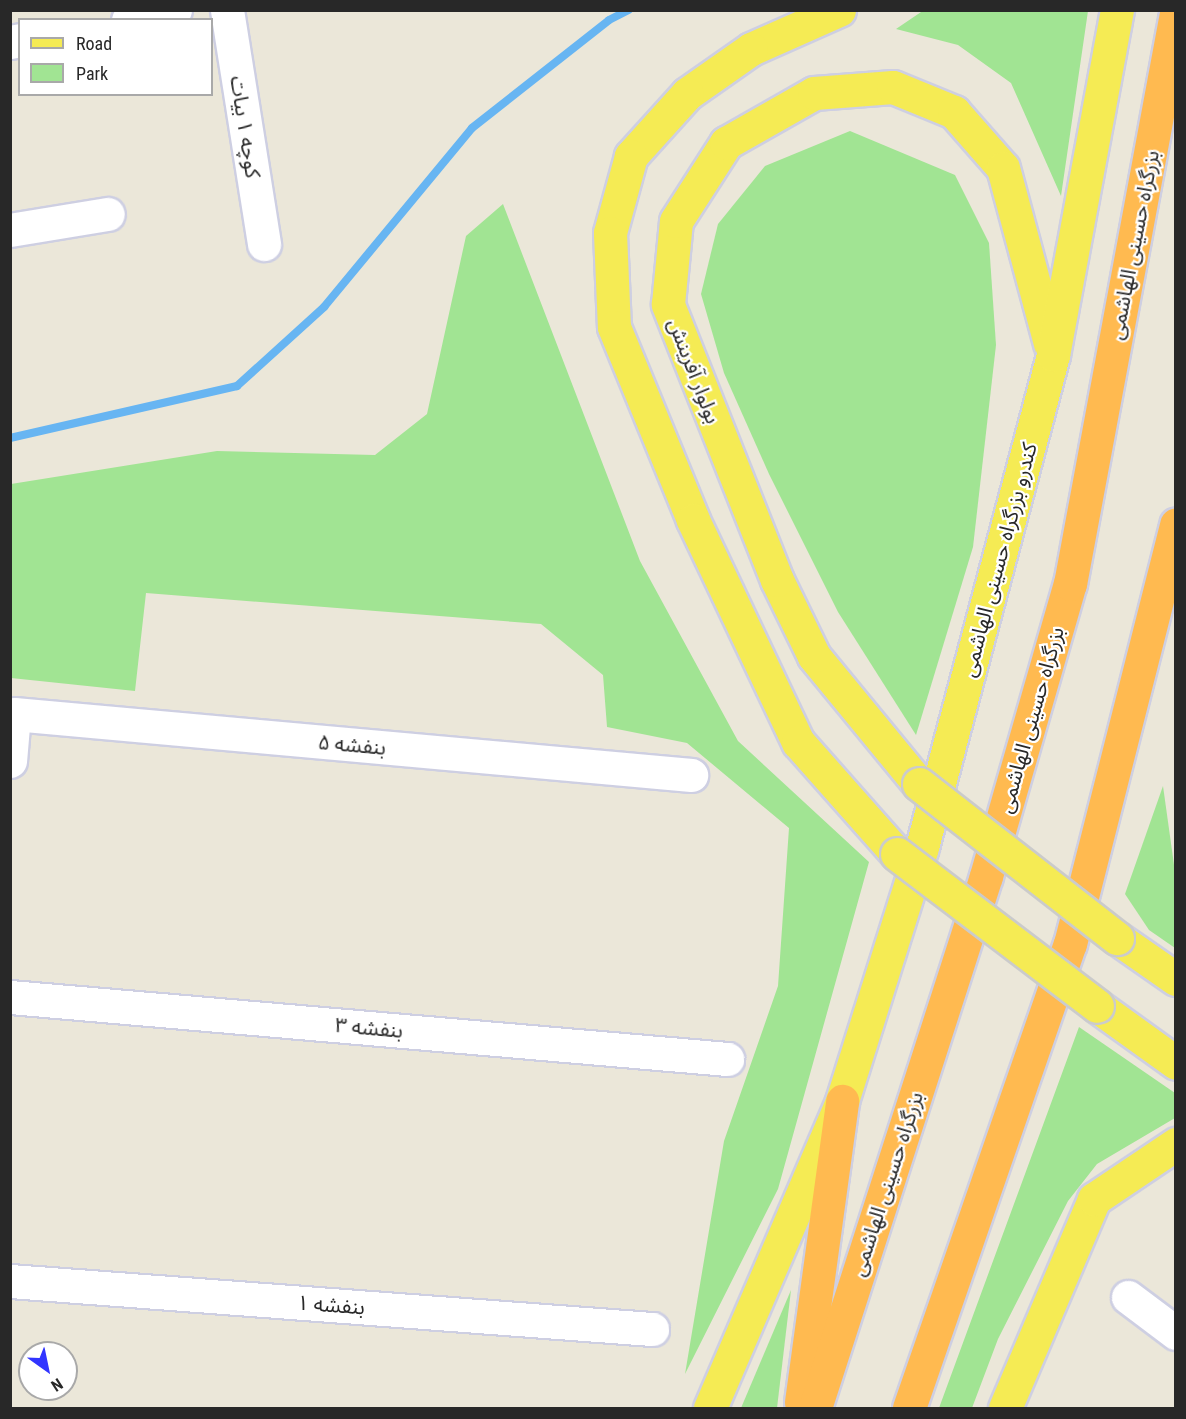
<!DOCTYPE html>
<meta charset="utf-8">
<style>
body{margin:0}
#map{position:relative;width:1186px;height:1419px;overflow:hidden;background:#ebe7d9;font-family:"Roboto Condensed","Noto Sans Arabic",sans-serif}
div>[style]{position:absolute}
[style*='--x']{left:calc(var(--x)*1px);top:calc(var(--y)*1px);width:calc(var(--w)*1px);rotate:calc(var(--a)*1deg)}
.green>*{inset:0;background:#a1e493}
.stream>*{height:8px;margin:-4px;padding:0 4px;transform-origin:4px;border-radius:4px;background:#67b5f2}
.roads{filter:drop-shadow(2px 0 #cecfe2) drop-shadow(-2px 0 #cecfe2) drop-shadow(0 2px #cecfe2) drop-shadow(0 -2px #cecfe2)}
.minor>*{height:33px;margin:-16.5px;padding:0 16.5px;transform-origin:16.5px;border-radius:16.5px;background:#fff}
.major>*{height:33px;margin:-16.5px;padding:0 16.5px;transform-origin:16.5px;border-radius:16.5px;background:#f5eb54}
.highway>*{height:33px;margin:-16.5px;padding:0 16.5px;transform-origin:16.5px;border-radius:16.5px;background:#ffba50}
.bridges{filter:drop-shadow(2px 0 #cbcbcb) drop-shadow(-2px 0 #cbcbcb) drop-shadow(0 2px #cbcbcb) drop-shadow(0 -2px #cbcbcb)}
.major-bridge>*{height:33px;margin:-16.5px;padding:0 16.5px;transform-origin:16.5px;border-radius:16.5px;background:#f5eb54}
span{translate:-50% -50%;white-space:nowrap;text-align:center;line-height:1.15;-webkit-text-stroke:4.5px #fff;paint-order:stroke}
.street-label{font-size:21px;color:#282828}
.frame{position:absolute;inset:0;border:12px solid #282828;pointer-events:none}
.legend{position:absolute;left:18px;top:18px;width:195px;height:78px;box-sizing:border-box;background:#fff;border:2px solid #a9a9a9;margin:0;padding:8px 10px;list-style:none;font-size:18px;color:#282828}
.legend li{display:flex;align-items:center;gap:12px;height:30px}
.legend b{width:30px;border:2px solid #a9a9a9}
.north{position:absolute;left:18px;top:1341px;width:60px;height:60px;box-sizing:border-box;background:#fff;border:2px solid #a9a9a9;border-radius:50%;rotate:147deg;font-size:16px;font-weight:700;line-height:24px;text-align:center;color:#282828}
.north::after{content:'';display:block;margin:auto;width:21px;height:27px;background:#3235ff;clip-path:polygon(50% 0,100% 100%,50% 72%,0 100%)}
</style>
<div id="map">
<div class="green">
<div style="clip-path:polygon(924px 10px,1088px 11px,1061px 196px,1011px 83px,958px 45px,896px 29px)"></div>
<div style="clip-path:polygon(850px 131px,955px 175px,989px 243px,996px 345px,973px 547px,916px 735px,838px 612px,769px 474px,724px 373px,701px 294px,718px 224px,765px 166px)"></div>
<div style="clip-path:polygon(503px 204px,640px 561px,738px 741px,869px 862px,778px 1189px,685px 1374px,724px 1141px,778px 986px,789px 828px,687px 743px,607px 727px,603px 675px,541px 624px,146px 593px,135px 691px,11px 678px,11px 484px,217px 451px,375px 455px,427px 414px,466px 236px)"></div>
<div style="clip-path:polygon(1163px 786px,1175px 872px,1175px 948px,1149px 930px,1125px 894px)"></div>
<div style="clip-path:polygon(1079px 1027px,1175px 1093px,1175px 1118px,1097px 1164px,1068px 1201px,998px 1339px,972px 1408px,939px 1408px)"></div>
<div style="clip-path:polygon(791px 1290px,777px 1408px,741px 1408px)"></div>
</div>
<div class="stream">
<div style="--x:10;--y:438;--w:233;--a:-12.9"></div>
<div style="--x:237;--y:386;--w:118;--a:-42.2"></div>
<div style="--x:324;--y:307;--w:232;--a:-50.4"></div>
<div style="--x:472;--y:128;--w:174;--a:-38.2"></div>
<div style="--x:609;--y:20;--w:22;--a:-27"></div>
</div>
<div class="roads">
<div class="minor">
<div style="--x:227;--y:10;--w:237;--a:81"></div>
<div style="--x:128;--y:20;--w:48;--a:-12"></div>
<div style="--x:10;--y:42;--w:10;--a:-11"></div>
<div style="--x:10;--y:230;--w:99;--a:-9.3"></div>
<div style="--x:10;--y:761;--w:47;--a:-85.1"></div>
<div style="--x:14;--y:714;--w:680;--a:5.15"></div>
<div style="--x:10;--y:997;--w:720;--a:4.94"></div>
<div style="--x:10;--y:1281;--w:644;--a:4.28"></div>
<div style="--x:1128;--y:1297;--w:60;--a:36.9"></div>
</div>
<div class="major">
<div style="--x:839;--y:10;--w:96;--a:156.1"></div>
<div style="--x:751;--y:49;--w:78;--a:144.9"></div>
<div style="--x:687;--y:94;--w:84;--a:132.1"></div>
<div style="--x:631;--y:156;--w:80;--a:105.3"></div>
<div style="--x:610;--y:233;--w:94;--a:87.6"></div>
<div style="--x:614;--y:327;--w:209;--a:67.7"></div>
<div style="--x:693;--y:520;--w:246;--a:64.7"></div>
<div style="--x:798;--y:742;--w:149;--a:48.5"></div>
<div style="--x:919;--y:784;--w:166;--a:-129.4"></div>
<div style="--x:814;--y:656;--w:85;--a:-116"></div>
<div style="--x:777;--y:580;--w:297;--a:-111.6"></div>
<div style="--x:668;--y:304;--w:83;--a:-84.5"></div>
<div style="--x:676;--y:221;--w:93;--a:-57.3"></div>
<div style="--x:726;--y:143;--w:101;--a:-29.6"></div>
<div style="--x:814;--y:93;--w:79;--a:-4.3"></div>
<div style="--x:893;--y:87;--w:66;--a:22.3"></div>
<div style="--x:954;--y:112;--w:74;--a:48.8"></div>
<div style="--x:1003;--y:168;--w:181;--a:75"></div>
<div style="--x:1117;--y:938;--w:72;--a:34.8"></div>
<div style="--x:1097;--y:1006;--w:97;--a:35.8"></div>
<div style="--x:710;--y:1408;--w:334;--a:-66.7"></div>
<div style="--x:842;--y:1101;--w:266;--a:-72.5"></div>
<div style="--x:922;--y:847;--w:509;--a:-75.09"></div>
<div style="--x:1053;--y:355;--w:351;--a:-79.5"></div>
<div style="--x:1005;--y:1408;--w:227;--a:-66.9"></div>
<div style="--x:1094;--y:1199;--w:99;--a:-33.9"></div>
</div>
<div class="highway">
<div style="--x:801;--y:1402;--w:304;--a:-82.2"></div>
<div style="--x:815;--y:1408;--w:559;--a:-72.18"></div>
<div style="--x:986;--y:876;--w:304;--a:-74"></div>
<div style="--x:1070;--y:584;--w:581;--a:-79.48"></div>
<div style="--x:909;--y:1408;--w:491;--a:-70.9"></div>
<div style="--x:1070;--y:944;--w:433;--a:-75.8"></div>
</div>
</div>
<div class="bridges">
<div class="major-bridge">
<div style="--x:919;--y:784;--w:251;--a:37.9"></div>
<div style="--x:897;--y:854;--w:251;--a:37.2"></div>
</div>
</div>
<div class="street-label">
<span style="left:245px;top:127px;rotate:81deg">کوچه ۱ بیات</span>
<span style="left:1134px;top:245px;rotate:-79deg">بزرگراه حسینی الهاشمی</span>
<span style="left:694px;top:371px;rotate:69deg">بولوار آفرینش</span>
<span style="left:999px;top:560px;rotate:-75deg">کندرو بزرگراه حسینی الهاشمی</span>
<span style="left:1031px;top:720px;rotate:-74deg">بزرگراه حسینی الهاشمی</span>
<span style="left:352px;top:745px;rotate:5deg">بنفشه ۵</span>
<span style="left:369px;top:1028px;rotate:5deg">بنفشه ۳</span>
<span style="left:887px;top:1184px;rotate:-72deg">بزرگراه حسینی الهاشمی</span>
<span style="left:331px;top:1305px;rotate:4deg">بنفشه ۱</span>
</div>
<div class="frame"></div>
<ul class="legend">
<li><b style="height:8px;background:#f5eb54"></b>Road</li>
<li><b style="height:16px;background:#a1e493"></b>Park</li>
</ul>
<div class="north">N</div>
</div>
